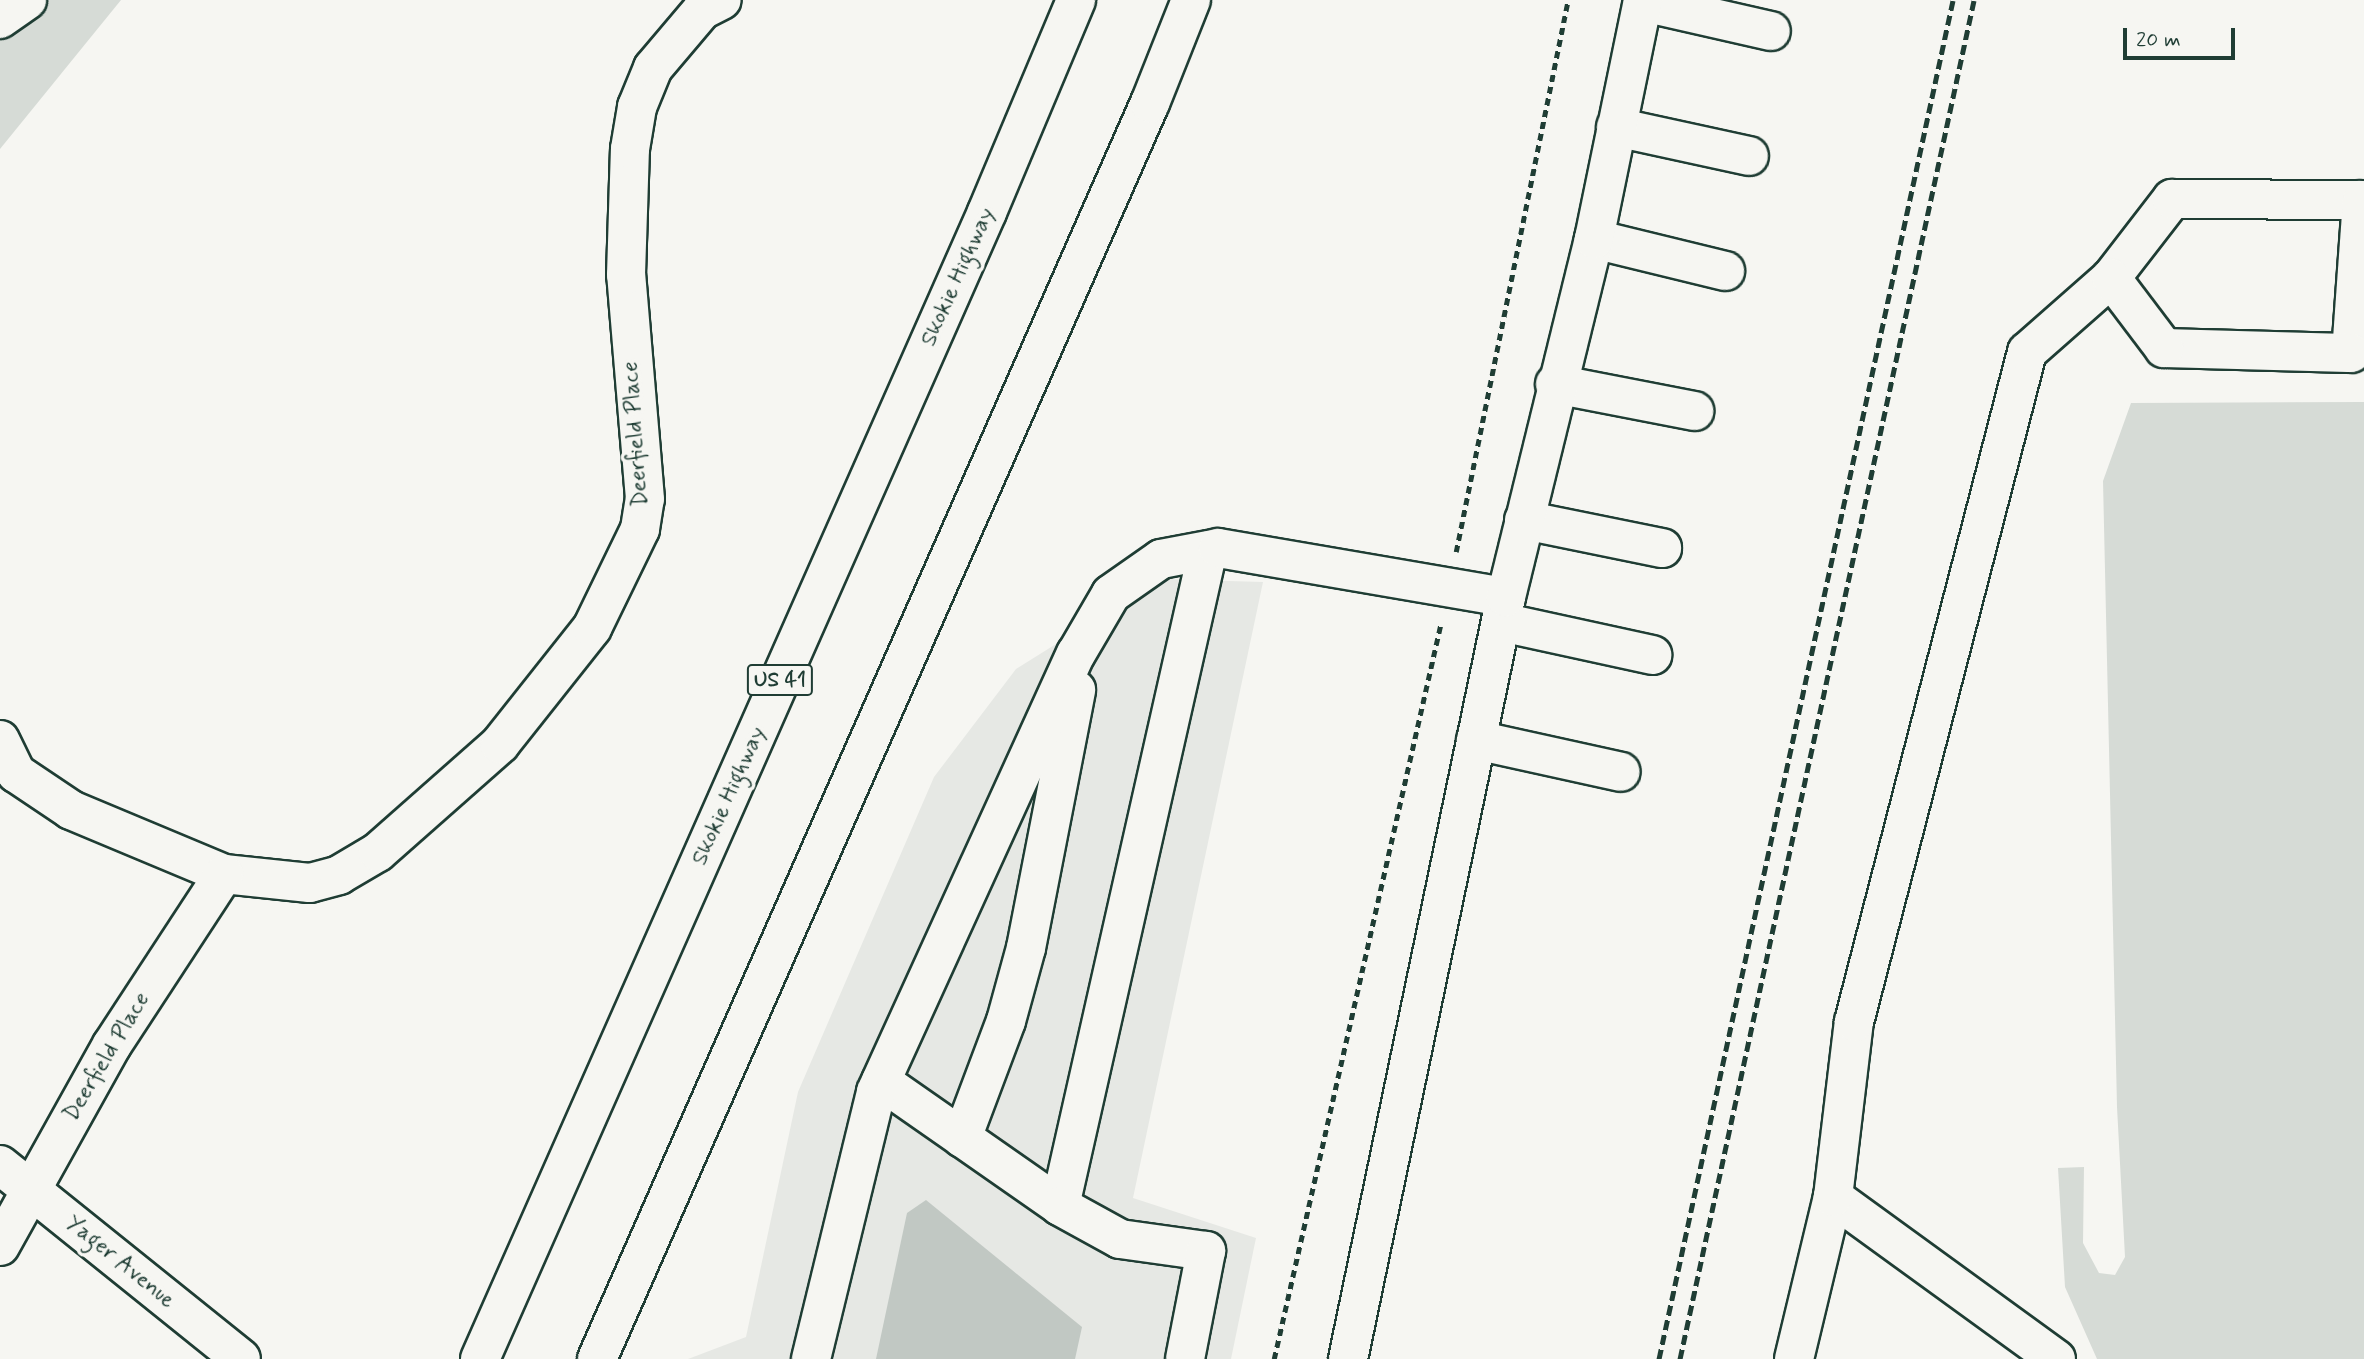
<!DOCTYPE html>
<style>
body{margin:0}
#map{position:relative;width:2364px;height:1359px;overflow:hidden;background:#f6f6f2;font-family:Mynerve,sans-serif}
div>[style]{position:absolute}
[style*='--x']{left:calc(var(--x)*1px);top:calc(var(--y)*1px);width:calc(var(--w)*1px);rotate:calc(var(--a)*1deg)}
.built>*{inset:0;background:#e6e8e4}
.green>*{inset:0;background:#d6dbd6}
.building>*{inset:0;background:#c1c8c3}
.path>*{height:4.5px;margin-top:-2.25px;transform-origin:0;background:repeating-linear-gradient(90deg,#1f3d34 0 7px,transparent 0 12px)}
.roads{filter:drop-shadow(2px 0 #1f3d34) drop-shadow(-2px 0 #1f3d34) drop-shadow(0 2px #1f3d34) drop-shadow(0 -2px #1f3d34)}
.minor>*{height:38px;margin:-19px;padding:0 19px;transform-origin:19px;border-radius:19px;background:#f6f6f2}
.highway>*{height:38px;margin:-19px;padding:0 19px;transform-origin:19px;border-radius:19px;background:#f6f6f2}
.rail>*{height:5px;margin-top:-2.5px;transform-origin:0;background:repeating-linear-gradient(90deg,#1f3d34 0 10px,transparent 0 15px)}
span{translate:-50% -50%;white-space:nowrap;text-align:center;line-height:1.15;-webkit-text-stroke:7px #f6f6f2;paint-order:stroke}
.shield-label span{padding:2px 5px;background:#f6f6f2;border:2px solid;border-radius:5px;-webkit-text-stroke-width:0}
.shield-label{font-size:21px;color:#1f3d34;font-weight:700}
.street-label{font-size:23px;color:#1f3d34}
.scale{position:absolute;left:2123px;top:28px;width:112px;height:32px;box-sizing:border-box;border:4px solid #1f3d34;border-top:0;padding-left:9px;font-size:21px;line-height:24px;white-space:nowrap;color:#1f3d34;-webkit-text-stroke:5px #f6f6f2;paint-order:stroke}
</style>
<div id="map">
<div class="built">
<div style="clip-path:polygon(1160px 579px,1263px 582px,1133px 1198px,1256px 1238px,1231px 1359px,688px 1359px,746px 1337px,798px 1092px,934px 777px,1016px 669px)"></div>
</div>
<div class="green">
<div style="clip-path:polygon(0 0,121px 0,0 149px)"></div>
<div style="clip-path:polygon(2364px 402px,2364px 1359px,2097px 1359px,2065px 1287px,2058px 1168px,2084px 1167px,2083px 1243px,2099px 1273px,2115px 1275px,2125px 1257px,2117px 1107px,2103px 481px,2131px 403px)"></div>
</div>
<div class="building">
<div style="clip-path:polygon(926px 1200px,1082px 1327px,1075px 1359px,876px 1359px,907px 1213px)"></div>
</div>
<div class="path">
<div style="--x:1456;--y:552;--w:563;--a:-78.53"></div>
<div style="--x:1274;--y:1359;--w:755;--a:-77.22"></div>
</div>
<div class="roads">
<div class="minor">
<div style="--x:1643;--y:2;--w:131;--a:12.8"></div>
<div style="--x:0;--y:19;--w:33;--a:-35"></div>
<div style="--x:1616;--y:127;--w:136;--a:12.3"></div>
<div style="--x:1594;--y:239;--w:135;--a:13.7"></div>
<div style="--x:1555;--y:384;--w:142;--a:11"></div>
<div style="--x:1524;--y:520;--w:141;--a:11.5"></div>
<div style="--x:1501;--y:622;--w:155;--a:12.3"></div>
<div style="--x:0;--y:740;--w:37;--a:64"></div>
<div style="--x:16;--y:773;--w:66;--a:33.9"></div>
<div style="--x:71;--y:810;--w:166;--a:22.7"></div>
<div style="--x:224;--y:874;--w:86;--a:6"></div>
<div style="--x:310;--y:883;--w:30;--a:-15"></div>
<div style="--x:339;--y:875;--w:45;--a:-30.5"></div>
<div style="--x:378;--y:852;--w:163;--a:-41.5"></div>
<div style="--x:500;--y:744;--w:148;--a:-51.6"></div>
<div style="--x:592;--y:628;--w:110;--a:-64.1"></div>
<div style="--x:640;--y:529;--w:30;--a:-81"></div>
<div style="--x:645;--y:499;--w:225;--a:-94.8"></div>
<div style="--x:626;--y:275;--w:126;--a:-88.2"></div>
<div style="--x:630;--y:149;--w:43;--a:-80.5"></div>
<div style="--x:637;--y:107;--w:42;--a:-67.7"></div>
<div style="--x:653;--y:68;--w:76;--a:-49.8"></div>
<div style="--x:702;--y:10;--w:22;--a:-27"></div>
<div style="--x:1476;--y:740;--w:148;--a:12.4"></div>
<div style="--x:881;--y:1081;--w:218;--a:34.9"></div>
<div style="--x:1060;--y:1206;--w:672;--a:-77.29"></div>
<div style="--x:962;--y:1138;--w:125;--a:-69.4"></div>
<div style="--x:1006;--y:1021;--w:76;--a:-74.7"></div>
<div style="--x:1026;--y:948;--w:263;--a:-79"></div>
<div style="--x:0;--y:1165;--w:309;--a:38.8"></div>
<div style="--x:1060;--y:1206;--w:68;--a:28.8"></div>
<div style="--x:1120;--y:1239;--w:87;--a:7.9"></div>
<div style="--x:1206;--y:1251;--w:110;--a:101"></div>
<div style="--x:0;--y:1246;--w:230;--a:-60.9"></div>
<div style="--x:112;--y:1045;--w:204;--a:-56.8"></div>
<div style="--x:811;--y:1359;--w:275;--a:-76.3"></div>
<div style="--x:876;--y:1092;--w:482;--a:-65.5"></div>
<div style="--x:1076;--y:654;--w:69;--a:-59.7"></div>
<div style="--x:1111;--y:594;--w:61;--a:-35"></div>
<div style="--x:1161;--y:559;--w:58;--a:-10.9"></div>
<div style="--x:1218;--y:548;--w:292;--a:9.7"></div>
<div style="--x:1348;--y:1359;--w:778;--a:-78.29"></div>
<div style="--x:1506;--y:597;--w:369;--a:-76.2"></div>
<div style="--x:1594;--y:239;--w:244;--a:-78.4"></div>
<div style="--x:1794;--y:1359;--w:167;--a:-76.5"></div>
<div style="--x:2056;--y:1359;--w:276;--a:-144"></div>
<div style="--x:1833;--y:1197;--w:176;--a:-83.2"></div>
<div style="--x:1854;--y:1022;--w:692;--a:-75.52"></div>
<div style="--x:2027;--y:352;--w:112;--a:-41.4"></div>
<div style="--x:2111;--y:278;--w:100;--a:-52.3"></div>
<div style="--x:2172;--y:199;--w:190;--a:0.3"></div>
<div style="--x:2362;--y:200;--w:153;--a:94.1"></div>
<div style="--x:2351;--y:353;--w:187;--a:-178.5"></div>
<div style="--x:2164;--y:348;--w:88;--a:-127.1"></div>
</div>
<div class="highway">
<div style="--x:480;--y:1359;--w:1254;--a:-66.15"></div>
<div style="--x:987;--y:212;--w:230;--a:-67.2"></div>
<div style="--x:597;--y:1359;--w:1372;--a:-66.24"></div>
<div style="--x:1150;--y:103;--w:111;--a:-68.3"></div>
</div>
</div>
<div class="rail">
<div style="--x:1659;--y:1359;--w:1390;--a:-77.79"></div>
<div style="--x:1680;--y:1359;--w:1390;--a:-77.79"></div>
</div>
<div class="shield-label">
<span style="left:780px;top:680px">US 41</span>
</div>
<div class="street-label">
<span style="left:958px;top:277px;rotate:-66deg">Skokie Highway</span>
<span style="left:636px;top:434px;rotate:-94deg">Deerfield Place</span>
<span style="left:729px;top:796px;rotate:-66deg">Skokie Highway</span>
<span style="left:107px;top:1057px;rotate:-59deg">Deerfield Place</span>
<span style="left:120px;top:1262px;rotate:39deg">Yager Avenue</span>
</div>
<div class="scale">20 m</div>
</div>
